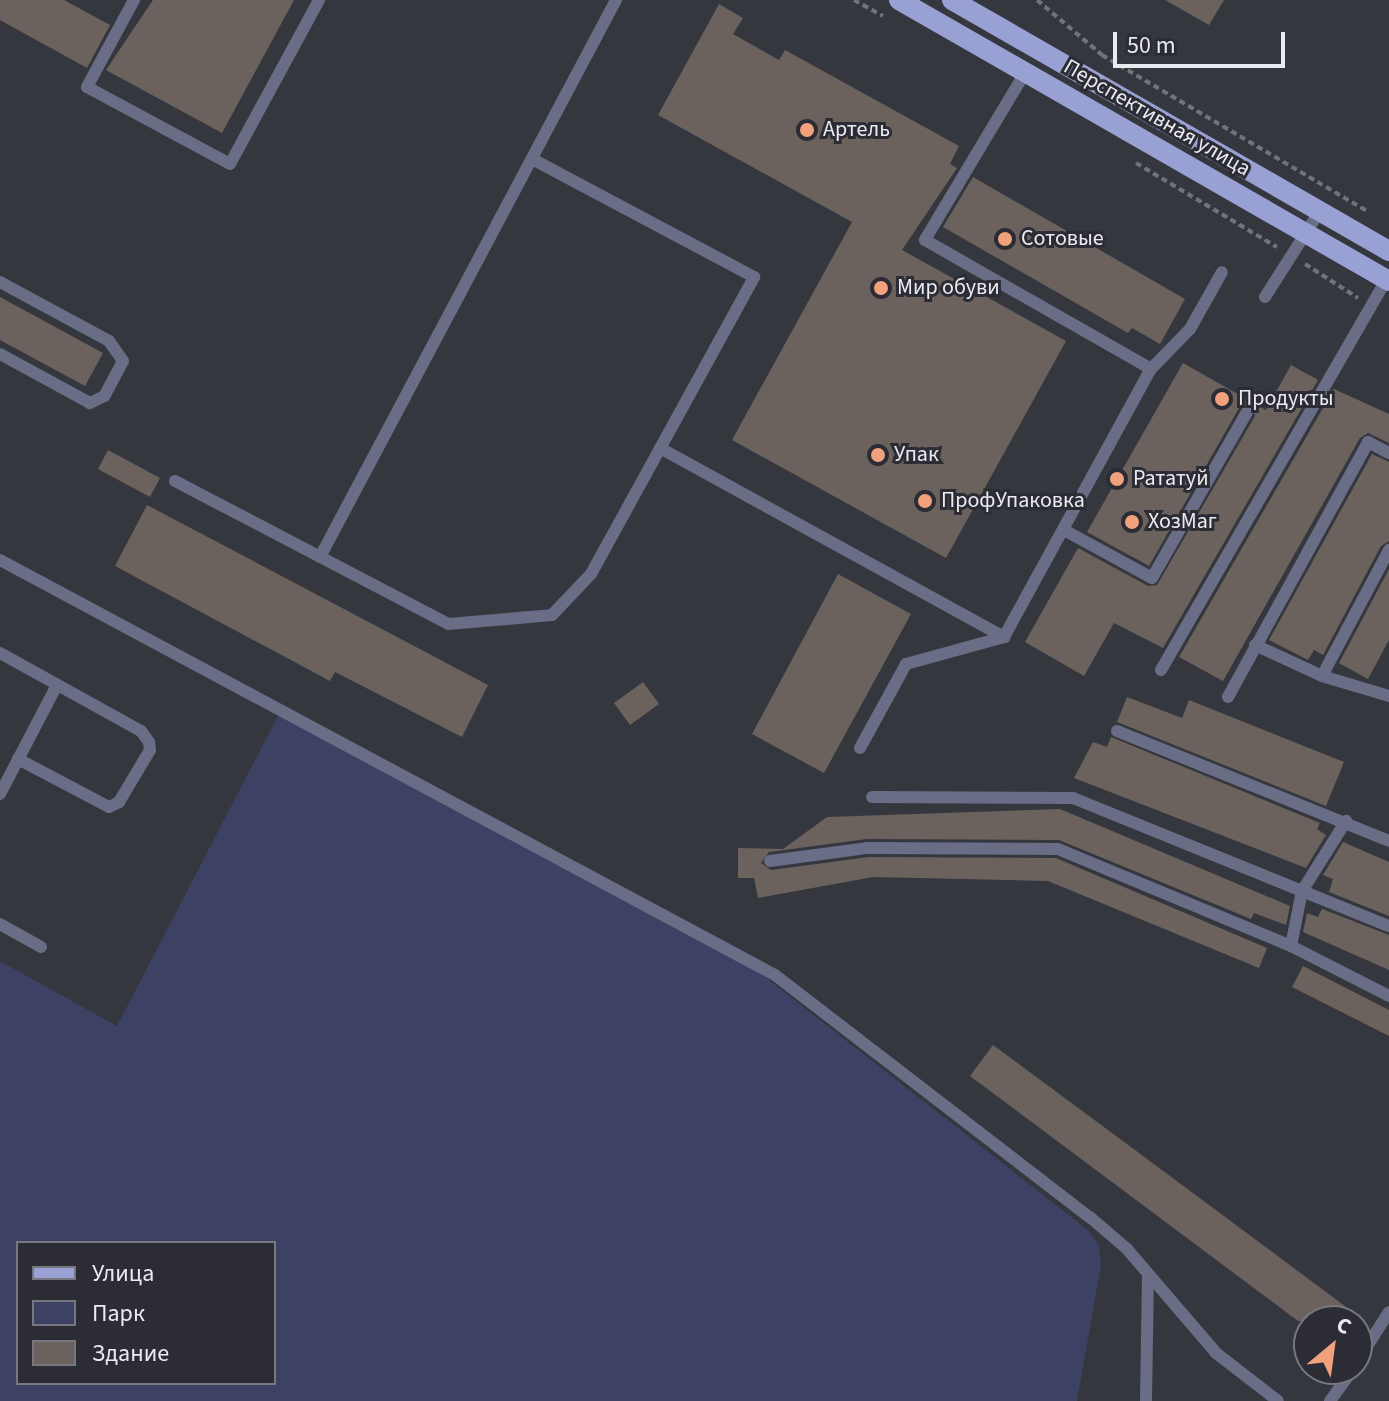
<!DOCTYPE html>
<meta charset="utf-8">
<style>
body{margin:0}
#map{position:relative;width:1389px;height:1401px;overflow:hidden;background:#35373e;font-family:"Source Sans 3",sans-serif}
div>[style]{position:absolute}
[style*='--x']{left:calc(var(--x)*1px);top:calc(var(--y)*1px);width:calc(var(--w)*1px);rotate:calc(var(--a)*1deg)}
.green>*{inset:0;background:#3d4163}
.building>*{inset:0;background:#6b625d}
.path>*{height:4px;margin-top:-2px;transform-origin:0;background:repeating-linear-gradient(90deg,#717379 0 6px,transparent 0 10px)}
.service>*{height:12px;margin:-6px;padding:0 6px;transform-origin:6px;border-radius:6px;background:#696d86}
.primary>*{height:20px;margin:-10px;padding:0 10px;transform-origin:10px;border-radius:10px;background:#99a0d3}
.dots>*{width:22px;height:22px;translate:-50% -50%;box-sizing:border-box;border:4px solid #2b2c34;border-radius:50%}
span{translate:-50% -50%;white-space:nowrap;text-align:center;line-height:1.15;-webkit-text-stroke:6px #2b2c34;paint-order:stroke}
.street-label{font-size:22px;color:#eaebf0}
.poi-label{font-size:22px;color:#eaebf0}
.left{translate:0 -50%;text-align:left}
.legend{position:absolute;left:16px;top:1241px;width:260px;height:144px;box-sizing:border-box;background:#2b2c34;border:2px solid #77787f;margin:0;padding:10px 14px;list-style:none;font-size:24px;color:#eaebf0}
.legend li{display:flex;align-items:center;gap:16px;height:40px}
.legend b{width:40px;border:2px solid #77787f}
.north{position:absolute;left:1293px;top:1305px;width:80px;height:80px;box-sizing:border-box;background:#2b2c34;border:2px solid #77787f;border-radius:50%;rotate:29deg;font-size:22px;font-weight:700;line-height:32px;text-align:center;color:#eaebf0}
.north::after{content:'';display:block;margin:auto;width:28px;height:36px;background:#f1a17c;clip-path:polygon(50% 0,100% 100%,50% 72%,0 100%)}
.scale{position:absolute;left:1113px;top:32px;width:172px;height:36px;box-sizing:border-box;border:4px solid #eaebf0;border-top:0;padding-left:10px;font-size:24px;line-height:28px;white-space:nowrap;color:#eaebf0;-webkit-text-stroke:6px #2b2c34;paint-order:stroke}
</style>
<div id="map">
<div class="green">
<div style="clip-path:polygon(evenodd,279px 714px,755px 969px,1089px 1231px,1099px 1246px,1101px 1265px,1077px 1401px,0 1401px,0 961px,117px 1026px,279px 714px,18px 1243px,274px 1243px,274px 1383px,18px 1383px,18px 1243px)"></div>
</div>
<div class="building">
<div style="clip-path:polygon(0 0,64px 0,110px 25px,87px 68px,0 20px)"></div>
<div style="clip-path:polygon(153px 0,294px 0,222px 133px,106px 70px)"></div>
<div style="clip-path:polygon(1165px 0,1224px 0,1209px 25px)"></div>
<div style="clip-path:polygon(719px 4px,743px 18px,733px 34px,779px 60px,785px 50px,959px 146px,950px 164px,957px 168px,902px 250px,1066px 341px,946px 558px,732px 440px,852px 222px,658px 115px)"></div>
<div style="clip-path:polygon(973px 177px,1185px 299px,1160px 344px,1132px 328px,1128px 333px,943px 227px)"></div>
<div style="clip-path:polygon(0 297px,103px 353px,85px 386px,0 340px)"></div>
<div style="clip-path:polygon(1183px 363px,1266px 410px,1291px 365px,1318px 380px,1163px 648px,1114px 623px,1084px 676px,1025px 642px,1078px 548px,1148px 586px,1157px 585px,1255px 416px,1251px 404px,1239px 408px,1149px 566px,1087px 532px)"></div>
<div style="clip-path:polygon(1334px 389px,1389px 414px,1389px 443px,1368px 433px,1360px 438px,1223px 681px,1179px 657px)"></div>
<div style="clip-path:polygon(108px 450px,160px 478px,150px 497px,98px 469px)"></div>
<div style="clip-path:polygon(1372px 454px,1389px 462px,1389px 541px,1381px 546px,1323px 655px,1314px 650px,1308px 660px,1269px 640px)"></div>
<div style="clip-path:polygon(147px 505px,488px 685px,462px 737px,335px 672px,330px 681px,115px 566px)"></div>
<div style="clip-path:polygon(1389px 569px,1389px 640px,1368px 679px,1339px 663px)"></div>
<div style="clip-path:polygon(838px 574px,911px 614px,824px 773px,752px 734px)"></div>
<div style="clip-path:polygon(643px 682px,659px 704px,630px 725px,614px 703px)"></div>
<div style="clip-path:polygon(1127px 697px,1182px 718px,1189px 700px,1344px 762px,1326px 806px,1117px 722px)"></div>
<div style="clip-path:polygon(1111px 737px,1320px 823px,1317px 829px,1326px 835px,1306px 868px,1074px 778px,1093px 742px,1107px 747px)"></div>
<div style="clip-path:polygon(1060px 809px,1290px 906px,1286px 925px,1254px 913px,1251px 919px,1059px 840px,867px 839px,769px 852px,761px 863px,771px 870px,869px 857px,1056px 858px,1267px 948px,1259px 968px,1048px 881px,873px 877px,758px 898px,754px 878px,738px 878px,738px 848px,783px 849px,827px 817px)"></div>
<div style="clip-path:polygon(1343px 842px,1389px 862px,1389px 916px,1329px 892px,1333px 879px,1323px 875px)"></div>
<div style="clip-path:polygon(1322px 909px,1389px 935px,1389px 970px,1303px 932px,1307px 913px,1318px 917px)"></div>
<div style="clip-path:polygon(1303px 966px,1389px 1010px,1389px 1036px,1292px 987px)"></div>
<div style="clip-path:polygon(993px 1045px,1135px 1150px,1365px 1321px,1298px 1321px,970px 1076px)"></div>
</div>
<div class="path">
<div style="--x:854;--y:0;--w:33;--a:29"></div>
<div style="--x:1037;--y:0;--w:85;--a:40.2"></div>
<div style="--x:1102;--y:55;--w:308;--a:30.5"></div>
<div style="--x:1136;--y:163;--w:164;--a:30.8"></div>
<div style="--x:1305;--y:264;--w:63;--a:32.7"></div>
</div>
<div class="service">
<div style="--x:134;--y:0;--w:99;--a:118.4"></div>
<div style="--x:87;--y:87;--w:162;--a:28.3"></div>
<div style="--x:230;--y:164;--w:187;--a:-61.5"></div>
<div style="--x:1026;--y:71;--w:197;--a:120.9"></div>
<div style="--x:925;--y:240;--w:260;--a:29.7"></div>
<div style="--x:0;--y:282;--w:124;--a:28.4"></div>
<div style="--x:109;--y:341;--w:24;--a:55"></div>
<div style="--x:123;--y:361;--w:40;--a:118"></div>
<div style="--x:104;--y:396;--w:16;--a:153"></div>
<div style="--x:90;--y:403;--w:102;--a:-151.4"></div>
<div style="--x:1265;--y:297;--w:104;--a:-57.5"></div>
<div style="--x:660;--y:448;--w:393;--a:28.8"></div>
<div style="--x:175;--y:481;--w:308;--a:27.6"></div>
<div style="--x:448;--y:624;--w:104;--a:-4.9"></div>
<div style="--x:552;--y:615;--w:57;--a:-46.4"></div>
<div style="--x:591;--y:574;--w:339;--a:-61.2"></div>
<div style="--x:754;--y:277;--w:251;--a:-152"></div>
<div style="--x:1064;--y:530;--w:100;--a:28.6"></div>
<div style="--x:1152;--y:578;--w:191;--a:-60.2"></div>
<div style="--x:320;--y:557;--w:631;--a:-62.01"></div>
<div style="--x:0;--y:560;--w:879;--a:28.17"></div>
<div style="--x:775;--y:975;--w:399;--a:37.6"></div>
<div style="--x:1091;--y:1218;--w:48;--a:40.7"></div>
<div style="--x:1127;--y:1249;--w:137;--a:49.4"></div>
<div style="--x:1216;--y:1353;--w:78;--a:37.7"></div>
<div style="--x:1255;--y:645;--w:74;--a:24.8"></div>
<div style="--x:1322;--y:676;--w:70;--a:16.6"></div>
<div style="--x:0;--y:653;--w:161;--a:29"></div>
<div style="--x:141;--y:731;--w:14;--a:54"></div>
<div style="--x:149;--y:742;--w:8;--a:83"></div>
<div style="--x:150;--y:750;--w:61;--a:120.8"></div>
<div style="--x:119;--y:802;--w:11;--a:153"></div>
<div style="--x:109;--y:807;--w:103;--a:-152.2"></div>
<div style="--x:1161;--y:670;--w:456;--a:-60"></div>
<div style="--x:1322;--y:676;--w:143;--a:-62"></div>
<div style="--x:1228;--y:697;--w:291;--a:-61.2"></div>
<div style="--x:1368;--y:442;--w:24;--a:28"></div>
<div style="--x:1117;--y:731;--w:293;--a:22"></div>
<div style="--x:860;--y:748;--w:96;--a:-61.3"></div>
<div style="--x:906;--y:664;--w:102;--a:-15.4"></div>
<div style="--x:1004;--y:637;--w:306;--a:-61.3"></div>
<div style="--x:1151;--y:369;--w:56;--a:-45.7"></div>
<div style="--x:1190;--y:329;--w:65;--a:-60.7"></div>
<div style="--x:0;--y:794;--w:123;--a:-62.4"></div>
<div style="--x:872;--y:797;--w:201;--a:0.3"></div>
<div style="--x:1073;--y:798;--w:341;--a:22.1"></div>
<div style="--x:770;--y:861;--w:99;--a:-7.6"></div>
<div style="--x:868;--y:848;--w:190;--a:0.3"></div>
<div style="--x:1058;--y:849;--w:252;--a:22.6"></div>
<div style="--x:1291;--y:946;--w:110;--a:27"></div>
<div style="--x:0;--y:924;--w:47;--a:29.3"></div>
<div style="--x:1291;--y:946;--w:56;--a:-78.7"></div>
<div style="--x:1302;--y:891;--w:83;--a:-57.8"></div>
<div style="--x:1357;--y:1362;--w:59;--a:-57.4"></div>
<div style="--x:1146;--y:1401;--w:127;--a:-89.1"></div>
<div style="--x:1330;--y:1401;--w:39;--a:-54"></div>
</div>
<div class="primary">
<div style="--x:899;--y:0;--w:565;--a:29.83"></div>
<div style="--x:952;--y:0;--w:504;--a:29.87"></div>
</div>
<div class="dots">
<div style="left:807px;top:130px;background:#f1a17c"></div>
<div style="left:1005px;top:239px;background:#f1a17c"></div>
<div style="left:881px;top:288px;background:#f1a17c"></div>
<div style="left:1222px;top:399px;background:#f1a17c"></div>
<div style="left:878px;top:455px;background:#f1a17c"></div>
<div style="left:1117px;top:479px;background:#f1a17c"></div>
<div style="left:925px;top:501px;background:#f1a17c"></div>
<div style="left:1132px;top:522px;background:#f1a17c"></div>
</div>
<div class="street-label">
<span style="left:1157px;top:118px;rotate:30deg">Перспективная улица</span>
</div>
<div class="poi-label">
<span class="left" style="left:823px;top:130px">Артель</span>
<span class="left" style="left:1021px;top:239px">Сотовые</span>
<span class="left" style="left:897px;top:288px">Мир обуви</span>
<span class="left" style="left:1238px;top:399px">Продукты</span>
<span class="left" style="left:894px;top:455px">Упак</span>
<span class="left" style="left:1133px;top:479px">Рататуй</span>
<span class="left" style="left:941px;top:501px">ПрофУпаковка</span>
<span class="left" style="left:1148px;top:522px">ХозМаг</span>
</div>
<ul class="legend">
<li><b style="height:10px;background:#99a0d3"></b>Улица</li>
<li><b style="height:22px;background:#3d4163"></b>Парк</li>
<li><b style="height:22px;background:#6b625d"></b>Здание</li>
</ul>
<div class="north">С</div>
<div class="scale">50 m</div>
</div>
